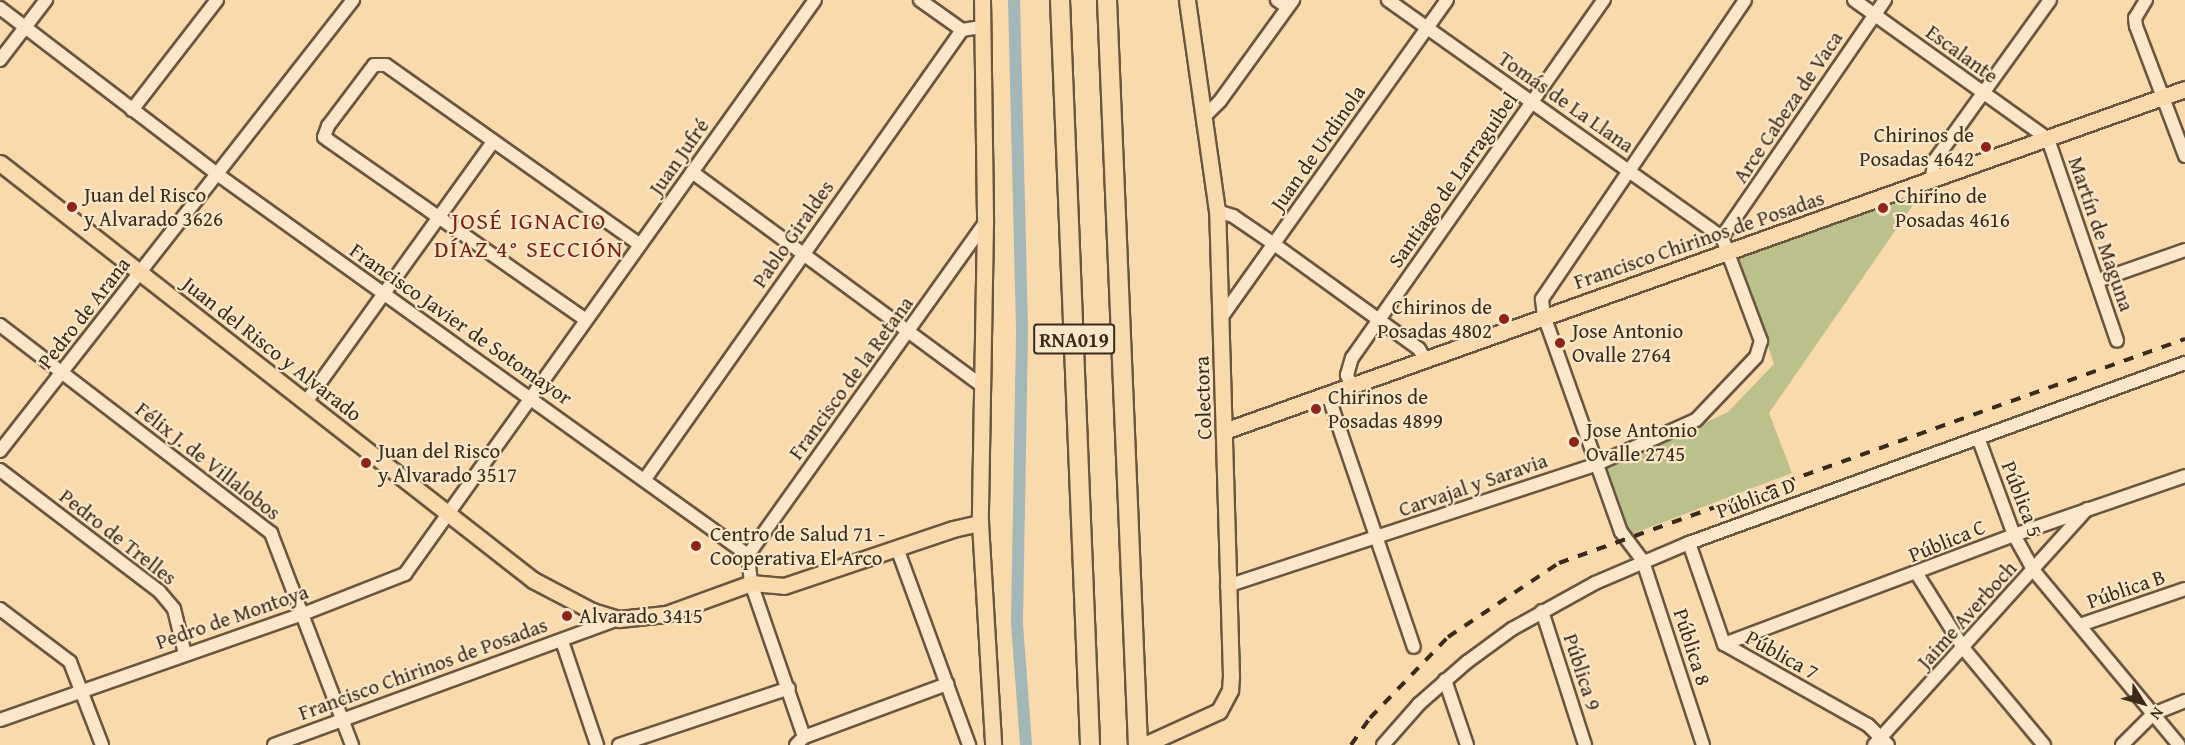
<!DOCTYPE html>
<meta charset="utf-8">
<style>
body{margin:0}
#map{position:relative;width:2185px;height:745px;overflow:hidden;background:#f8daac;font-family:"Gentium Book Plus",serif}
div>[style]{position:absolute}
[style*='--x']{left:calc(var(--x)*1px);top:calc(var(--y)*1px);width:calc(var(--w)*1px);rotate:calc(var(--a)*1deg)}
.green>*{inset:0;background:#bcc08a}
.canal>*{height:12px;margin:-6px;padding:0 6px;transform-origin:6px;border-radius:6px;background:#a3b7b6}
.roads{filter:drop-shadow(2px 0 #69563e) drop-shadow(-2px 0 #69563e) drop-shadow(0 2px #69563e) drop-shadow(0 -2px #69563e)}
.minor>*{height:12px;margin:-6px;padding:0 6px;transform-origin:6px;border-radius:6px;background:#fae7c9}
.major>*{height:15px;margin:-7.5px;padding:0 7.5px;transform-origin:7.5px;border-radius:7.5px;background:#f8daac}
.highway>*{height:18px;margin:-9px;padding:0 9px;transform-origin:9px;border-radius:9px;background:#f8daac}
.rail>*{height:4px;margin-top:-2px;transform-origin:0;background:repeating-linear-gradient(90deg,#392a1a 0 10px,transparent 0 20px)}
.dots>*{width:16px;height:16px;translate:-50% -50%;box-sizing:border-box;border:3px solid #fae7c9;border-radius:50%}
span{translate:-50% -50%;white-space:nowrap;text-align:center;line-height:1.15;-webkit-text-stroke:4.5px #fae7c9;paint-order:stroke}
.shield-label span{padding:2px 4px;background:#fae7c9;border:2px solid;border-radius:4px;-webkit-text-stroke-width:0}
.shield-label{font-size:20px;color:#392a1a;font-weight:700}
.street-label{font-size:21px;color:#392a1a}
.poi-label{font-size:21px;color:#392a1a}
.right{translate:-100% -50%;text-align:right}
.left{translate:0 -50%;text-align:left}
.quarter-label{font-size:24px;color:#7a1f14;letter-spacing:1.5px}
.north{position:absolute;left:2113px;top:673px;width:60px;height:60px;-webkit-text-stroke:4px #fae7c9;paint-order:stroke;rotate:127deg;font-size:16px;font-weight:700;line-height:24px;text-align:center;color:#392a1a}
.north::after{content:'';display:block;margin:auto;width:21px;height:27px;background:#392a1a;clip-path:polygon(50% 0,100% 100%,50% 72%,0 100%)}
</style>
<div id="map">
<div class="green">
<div style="clip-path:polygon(1922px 192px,1769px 413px,1792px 473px,1627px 536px,1605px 470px,1728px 412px,1774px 364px,1739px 257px)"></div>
</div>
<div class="canal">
<div style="--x:1014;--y:0;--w:334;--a:88.6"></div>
<div style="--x:1022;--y:334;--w:290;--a:91"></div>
<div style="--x:1017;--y:624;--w:121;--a:85.7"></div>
</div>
<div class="roads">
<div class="minor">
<div style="--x:920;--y:0;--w:52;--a:35.5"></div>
<div style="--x:1277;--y:0;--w:12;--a:35"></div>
<div style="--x:1388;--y:0;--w:410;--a:35.4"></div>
<div style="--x:1854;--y:0;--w:239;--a:35.6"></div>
<div style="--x:2048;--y:139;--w:213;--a:71.1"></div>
<div style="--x:2146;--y:0;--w:21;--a:121"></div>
<div style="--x:2135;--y:18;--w:8;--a:83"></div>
<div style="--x:2136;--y:26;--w:139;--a:69.3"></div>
<div style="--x:0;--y:8;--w:273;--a:37.4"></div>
<div style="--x:217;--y:174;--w:654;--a:35.66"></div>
<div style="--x:748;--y:555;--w:28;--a:84"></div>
<div style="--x:751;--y:583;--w:163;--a:71"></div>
<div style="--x:0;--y:60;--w:76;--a:-52.5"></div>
<div style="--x:132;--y:110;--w:139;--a:-52.3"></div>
<div style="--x:1204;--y:117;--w:23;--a:-45"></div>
<div style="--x:1220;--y:101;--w:125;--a:-54.1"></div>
<div style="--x:692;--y:172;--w:358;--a:36.4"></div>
<div style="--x:1931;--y:181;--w:21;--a:-79"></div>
<div style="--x:1935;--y:160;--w:197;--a:-54.3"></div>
<div style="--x:1217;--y:211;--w:17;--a:17"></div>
<div style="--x:1233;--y:216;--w:50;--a:34.3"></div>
<div style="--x:1274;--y:244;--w:179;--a:35.9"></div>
<div style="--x:1419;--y:349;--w:12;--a:59"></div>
<div style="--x:1722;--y:237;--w:288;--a:-55.5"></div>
<div style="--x:2097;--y:281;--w:93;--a:-19.4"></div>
<div style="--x:1221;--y:318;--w:390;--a:-54.6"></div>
<div style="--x:586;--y:320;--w:315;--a:-145.1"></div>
<div style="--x:328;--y:140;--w:5;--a:-143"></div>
<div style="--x:324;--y:137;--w:12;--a:-70"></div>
<div style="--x:328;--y:126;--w:76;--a:-53"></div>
<div style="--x:374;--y:65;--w:12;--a:0"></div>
<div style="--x:386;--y:65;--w:311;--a:35.3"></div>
<div style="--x:0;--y:325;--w:342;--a:37.5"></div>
<div style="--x:271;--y:533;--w:227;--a:69.1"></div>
<div style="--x:1351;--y:386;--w:12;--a:-110"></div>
<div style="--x:1347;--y:375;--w:18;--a:-74"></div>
<div style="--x:1352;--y:358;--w:438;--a:-54.9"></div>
<div style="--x:1328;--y:395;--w:266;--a:71.2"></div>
<div style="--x:306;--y:402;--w:319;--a:-54.3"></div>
<div style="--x:1979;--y:440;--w:101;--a:69.8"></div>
<div style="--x:2014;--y:535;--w:41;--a:60.9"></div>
<div style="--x:2034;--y:571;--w:226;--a:50.2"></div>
<div style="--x:0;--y:451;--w:573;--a:-51.95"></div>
<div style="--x:0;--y:470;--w:200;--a:37.3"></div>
<div style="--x:159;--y:591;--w:23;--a:50"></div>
<div style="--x:174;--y:609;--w:46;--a:76.3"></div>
<div style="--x:645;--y:479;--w:550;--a:-54.78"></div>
<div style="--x:962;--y:30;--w:20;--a:-9"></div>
<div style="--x:1689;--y:543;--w:107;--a:70.9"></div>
<div style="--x:1724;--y:644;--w:165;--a:29.4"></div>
<div style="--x:1868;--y:725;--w:28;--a:45"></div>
<div style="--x:897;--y:548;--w:210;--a:69.9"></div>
<div style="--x:748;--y:555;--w:408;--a:-54.5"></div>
<div style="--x:1917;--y:574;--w:89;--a:57.9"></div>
<div style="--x:1964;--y:649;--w:125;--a:50.2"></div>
<div style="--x:1227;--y:586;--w:390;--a:-18.2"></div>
<div style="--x:1597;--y:464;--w:108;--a:-24"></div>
<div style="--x:1696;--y:420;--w:87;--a:-46.4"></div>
<div style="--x:1756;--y:357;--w:17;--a:-73"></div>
<div style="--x:1761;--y:341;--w:111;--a:-110.6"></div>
<div style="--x:0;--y:609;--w:88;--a:37.1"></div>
<div style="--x:70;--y:662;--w:89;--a:68.9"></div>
<div style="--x:1542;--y:611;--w:141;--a:72.2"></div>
<div style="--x:2080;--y:625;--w:111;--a:-18.9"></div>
<div style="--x:562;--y:641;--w:110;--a:71.4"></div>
<div style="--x:1724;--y:644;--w:310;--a:-20.6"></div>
<div style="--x:2014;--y:535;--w:181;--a:-19"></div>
<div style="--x:1445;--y:680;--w:69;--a:71.3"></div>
<div style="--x:0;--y:720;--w:321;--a:-19.3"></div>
<div style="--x:303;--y:614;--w:110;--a:-21.4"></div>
<div style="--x:405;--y:574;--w:705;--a:-54.46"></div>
<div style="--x:274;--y:745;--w:367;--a:-20.1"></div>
<div style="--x:619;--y:745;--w:179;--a:-18.5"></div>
<div style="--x:796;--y:745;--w:11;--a:-45"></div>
<div style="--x:804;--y:737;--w:153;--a:-20.3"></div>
<div style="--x:1383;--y:745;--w:55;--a:-48.7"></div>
<div style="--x:1419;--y:704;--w:64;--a:-41.2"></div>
<div style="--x:1467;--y:662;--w:56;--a:-36.3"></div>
<div style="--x:1512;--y:629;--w:95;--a:-29"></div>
<div style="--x:1595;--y:583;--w:102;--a:-23.1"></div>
<div style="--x:1689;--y:543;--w:528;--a:-19.95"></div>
<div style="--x:1703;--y:745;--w:194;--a:-108.1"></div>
<div style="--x:1643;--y:561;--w:36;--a:-127"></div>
<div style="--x:1621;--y:532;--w:229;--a:-109.6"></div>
<div style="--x:1544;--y:316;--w:17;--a:-97"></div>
<div style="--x:1542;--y:299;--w:361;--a:-55.8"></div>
<div style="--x:1874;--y:745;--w:318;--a:-47.9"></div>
<div style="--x:2122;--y:745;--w:44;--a:-45"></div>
<div style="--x:2153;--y:714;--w:35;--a:-22"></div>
</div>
<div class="major">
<div style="--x:982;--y:0;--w:223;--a:89.2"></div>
<div style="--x:985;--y:223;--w:300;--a:91"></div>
<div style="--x:980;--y:523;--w:222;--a:86.6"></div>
<div style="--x:0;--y:163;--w:677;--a:38.04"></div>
<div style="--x:533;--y:580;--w:67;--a:27.7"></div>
<div style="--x:592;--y:611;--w:28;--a:17"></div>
<div style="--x:619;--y:619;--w:47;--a:-6.1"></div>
<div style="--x:666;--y:614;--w:90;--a:-20"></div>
<div style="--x:751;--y:583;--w:33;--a:5"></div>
<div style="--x:784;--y:586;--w:178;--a:-18.6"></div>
<div style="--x:953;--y:529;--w:28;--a:-13"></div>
<div style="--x:1227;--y:430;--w:1017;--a:-19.59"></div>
<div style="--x:1144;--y:745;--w:82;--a:-24.4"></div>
<div style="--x:1219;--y:711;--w:24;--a:-62"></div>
<div style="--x:1230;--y:690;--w:14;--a:-86"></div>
<div style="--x:1231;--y:676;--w:465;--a:-91.7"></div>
<div style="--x:1217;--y:211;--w:213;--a:-98.1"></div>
</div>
<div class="highway">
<div style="--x:1060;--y:0;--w:746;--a:87.69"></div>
<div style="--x:1107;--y:0;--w:746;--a:87.62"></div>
</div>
</div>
<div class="rail">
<div style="--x:1351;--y:745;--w:33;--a:-55"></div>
<div style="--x:1370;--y:718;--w:112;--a:-46.1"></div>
<div style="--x:1448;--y:637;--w:133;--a:-33.7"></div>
<div style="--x:1559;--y:563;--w:665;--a:-19.69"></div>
</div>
<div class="dots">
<div style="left:1986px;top:147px;background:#8f2418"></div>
<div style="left:72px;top:207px;background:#8f2418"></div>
<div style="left:1883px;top:208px;background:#8f2418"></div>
<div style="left:1504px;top:319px;background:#8f2418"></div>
<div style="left:1560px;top:343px;background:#8f2418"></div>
<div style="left:1316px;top:409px;background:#8f2418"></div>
<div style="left:1574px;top:442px;background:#8f2418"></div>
<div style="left:366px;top:463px;background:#8f2418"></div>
<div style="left:696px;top:546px;background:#8f2418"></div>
<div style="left:567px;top:616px;background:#8f2418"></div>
</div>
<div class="shield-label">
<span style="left:1074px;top:339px">RNA019</span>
</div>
<div class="street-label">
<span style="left:1962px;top:54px;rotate:36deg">Escalante</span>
<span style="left:1566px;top:102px;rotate:35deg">Tomás de La Llana</span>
<span style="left:1788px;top:107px;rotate:-56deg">Arce Cabeza de Vaca</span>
<span style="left:1318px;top:148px;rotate:-55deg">Juan de Urdinola</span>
<span style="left:679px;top:157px;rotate:-55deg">Juan Jufré</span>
<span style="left:1453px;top:180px;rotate:-55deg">Santiago de Larraguibel</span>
<span style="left:793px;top:234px;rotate:-55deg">Pablo Giraldes</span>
<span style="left:2101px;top:234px;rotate:71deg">Martín de Maguna</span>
<span style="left:1699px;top:240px;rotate:-19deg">Francisco Chirinos de Posadas</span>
<span style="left:84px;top:313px;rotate:-52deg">Pedro de Arana</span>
<span style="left:461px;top:324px;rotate:35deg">Francisco Javier de Sotomayor</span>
<span style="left:272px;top:349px;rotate:38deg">Juan del Risco y Alvarado</span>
<span style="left:851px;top:378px;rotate:-54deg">Francisco de la Retana</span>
<span style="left:1203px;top:398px;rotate:-92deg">Colectora</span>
<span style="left:208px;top:461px;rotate:38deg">Félix J. de Villalobos</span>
<span style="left:1473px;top:485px;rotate:-19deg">Carvajal y Saravia</span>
<span style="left:1756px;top:498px;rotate:-20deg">Pública D</span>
<span style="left:2022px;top:499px;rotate:69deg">Pública 5</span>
<span style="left:118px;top:537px;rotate:38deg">Pedro de Trelles</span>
<span style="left:1947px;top:541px;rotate:-22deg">Pública C</span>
<span style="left:2126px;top:589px;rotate:-19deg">Pública B</span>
<span style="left:1967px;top:615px;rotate:-48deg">Jaime Averboch</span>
<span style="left:232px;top:617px;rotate:-19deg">Pedro de Montoya</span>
<span style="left:1692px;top:647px;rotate:72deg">Pública 8</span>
<span style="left:1782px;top:655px;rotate:29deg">Pública 7</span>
<span style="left:423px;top:669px;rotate:-20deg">Francisco Chirinos de Posadas</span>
<span style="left:1582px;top:672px;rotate:72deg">Pública 9</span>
</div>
<div class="poi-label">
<span class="right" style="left:1974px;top:147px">Chirinos de<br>Posadas 4642</span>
<span class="left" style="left:84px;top:207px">Juan del Risco<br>y Alvarado 3626</span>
<span class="left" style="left:1895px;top:208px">Chirino de<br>Posadas 4616</span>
<span class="right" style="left:1492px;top:319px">Chirinos de<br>Posadas 4802</span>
<span class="left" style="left:1572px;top:343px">Jose Antonio<br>Ovalle 2764</span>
<span class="left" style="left:1328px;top:409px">Chirinos de<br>Posadas 4899</span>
<span class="left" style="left:1586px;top:442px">Jose Antonio<br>Ovalle 2745</span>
<span class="left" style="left:378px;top:463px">Juan del Risco<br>y Alvarado 3517</span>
<span class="left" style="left:710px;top:546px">Centro de Salud 71 -<br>Cooperativa El Arco</span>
<span class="left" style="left:579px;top:616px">Alvarado 3415</span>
</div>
<div class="quarter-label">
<span style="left:529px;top:235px">JOSÉ IGNACIO<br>DÍAZ 4° SECCIÓN</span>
</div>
<div class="north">N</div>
</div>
